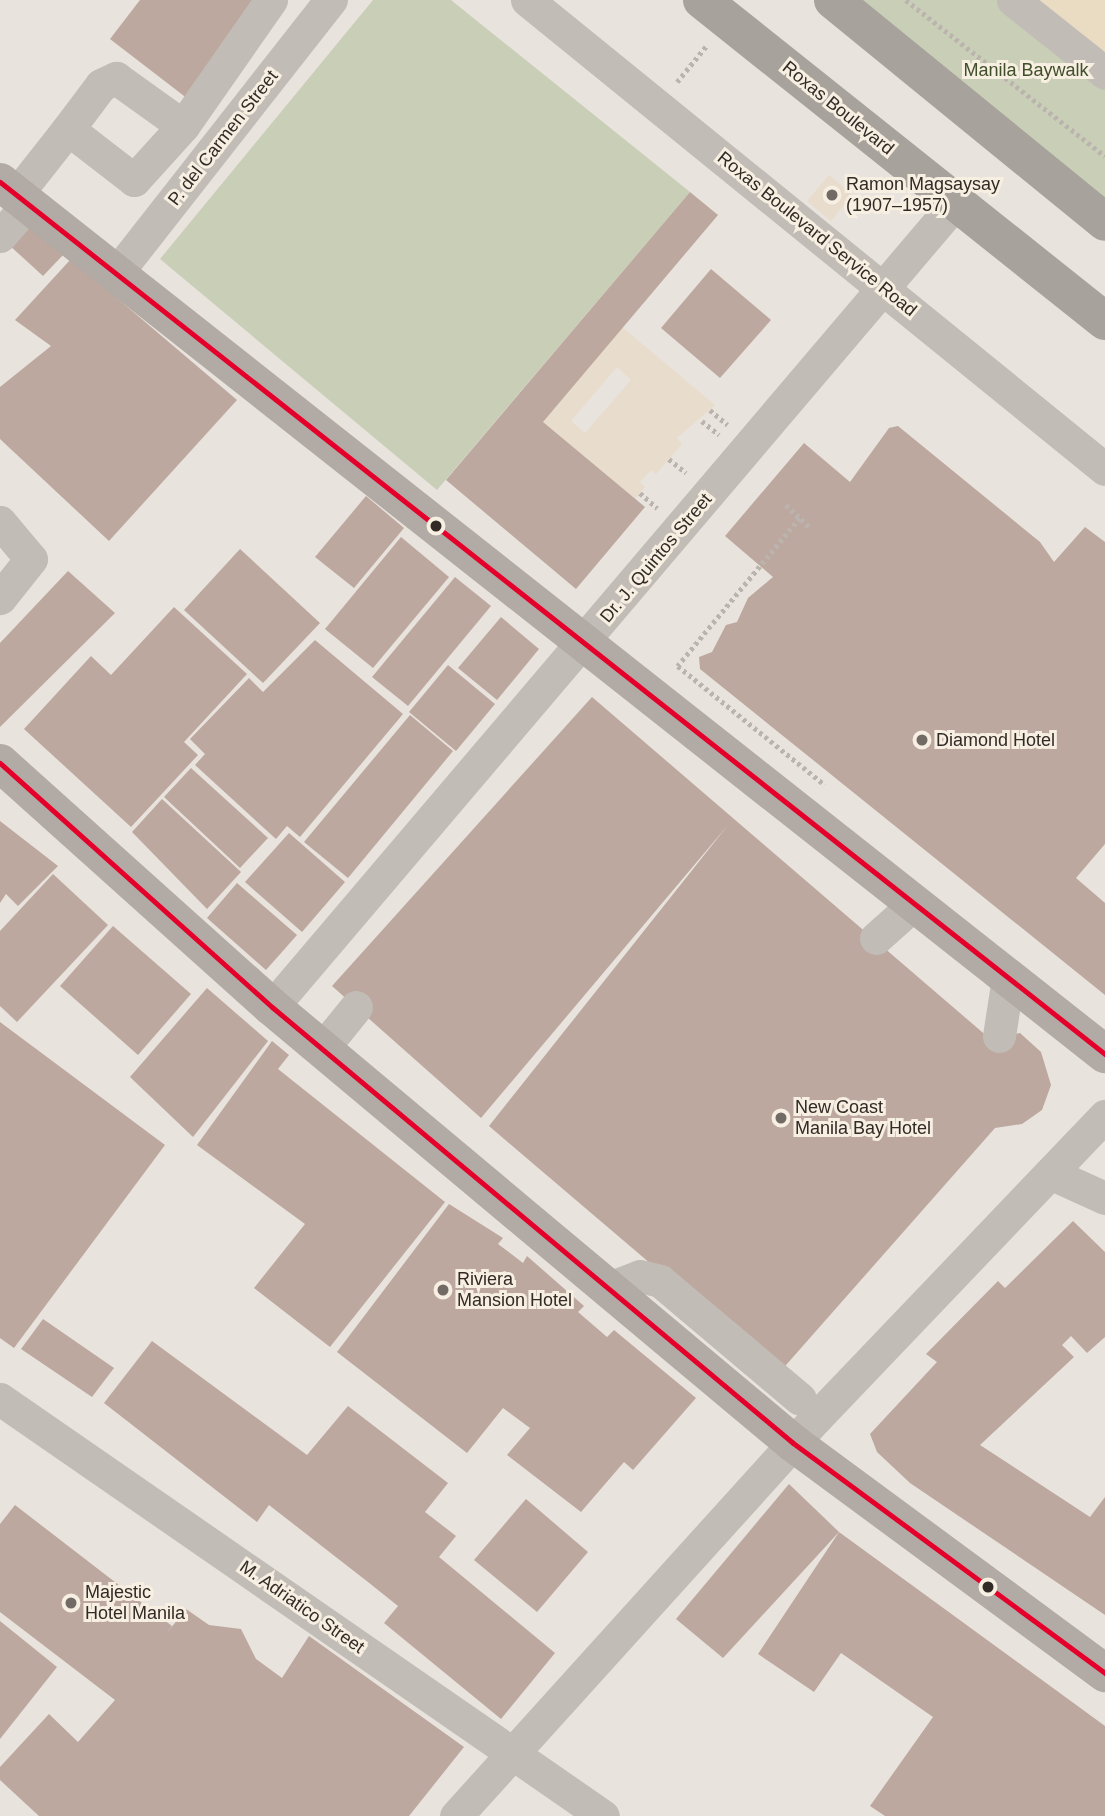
<!DOCTYPE html>
<meta charset="utf-8">
<style>
body{margin:0}
#map{position:relative;width:1105px;height:1816px;overflow:hidden;background:#e9e3dd;font-family:Helvetica,sans-serif}
div>[style]{position:absolute}
[style*='--x']{left:calc(var(--x)*1px);top:calc(var(--y)*1px);width:calc(var(--w)*1px);rotate:calc(var(--a)*1deg)}
.green>*{inset:0;background:#c9ceb7}
.sand>*{inset:0;background:#eadcc3}
.plaza>*{inset:0;background:#e8dccc}
.building>*{inset:0;background:#bca89f}
.path>*{height:4.5px;margin-top:-2.25px;transform-origin:0;background:repeating-linear-gradient(90deg,#bbb4ae 0 3.5px,transparent 0 7px)}
.minor>*{height:33px;margin:-16.5px;padding:0 16.5px;transform-origin:16.5px;border-radius:16.5px;background:#c2bcb6}
.major>*{height:38px;margin:-19px;padding:0 19px;transform-origin:19px;border-radius:19px;background:#b1aaa5}
.highway>*{height:38px;margin:-19px;padding:0 19px;transform-origin:19px;border-radius:19px;background:#a8a29c}
.bus-1>*{height:5px;margin:-2.5px;padding:0 2.5px;transform-origin:2.5px;border-radius:2.5px;background:#e4002b}
.dots>*{width:19px;height:19px;translate:-50% -50%;box-sizing:border-box;border:4px solid #f7efe2;border-radius:50%}
span{translate:-50% -50%;white-space:nowrap;text-align:center;line-height:1.15;-webkit-text-stroke:6px #f7efe2;paint-order:stroke}
.park-label{font-size:18px;color:#404f2a}
.street-label{font-size:18px;color:#322a25}
.poi-label{font-size:18px;color:#322a25}
.left{translate:0 -50%;text-align:left}
</style>
<div id="map">
<div class="green">
<div style="clip-path:polygon(373px 0,451px 0,690px 192px,437px 490px,160px 259px)"></div>
<div style="clip-path:polygon(846px 0,1027px 0,1105px 63px,1105px 201px)"></div>
</div>
<div class="sand">
<div style="clip-path:polygon(1027px 0,1105px 0,1105px 63px)"></div>
</div>
<div class="plaza">
<div style="clip-path:polygon(829px 175px,852px 195px,831px 221px,807px 201px)"></div>
<div style="clip-path:polygon(evenodd,622px 327px,715px 405px,677px 438px,682px 444px,656px 474px,651px 470px,640px 482px,645px 487px,635px 499px,543px 422px,622px 327px,617px 367px,631px 380px,585px 433px,571px 421px,617px 367px)"></div>
</div>
<div class="building">
<div style="clip-path:polygon(140px 0,264px 0,188px 99px,110px 39px)"></div>
<div style="clip-path:polygon(690px 192px,718px 215px,543px 422px,645px 507px,576px 589px,446px 480px)"></div>
<div style="clip-path:polygon(28px 223px,63px 255px,43px 276px,8px 244px)"></div>
<div style="clip-path:polygon(71px 259px,237px 400px,109px 541px,0 439px,0 387px,51px 346px,15px 320px)"></div>
<div style="clip-path:polygon(711px 269px,771px 320px,720px 378px,661px 328px)"></div>
<div style="clip-path:polygon(898px 426px,1040px 542px,1054px 562px,1085px 527px,1105px 542px,1105px 844px,1076px 878px,1105px 903px,1105px 995px,700px 669px,699px 657px,712px 652px,726px 625px,737px 622px,748px 598px,773px 577px,725px 536px,804px 443px,850px 482px,889px 428px)"></div>
<div style="clip-path:polygon(366px 496px,404px 528px,354px 588px,315px 557px)"></div>
<div style="clip-path:polygon(401px 537px,449px 577px,373px 668px,325px 629px)"></div>
<div style="clip-path:polygon(240px 549px,320px 623px,263px 683px,184px 610px)"></div>
<div style="clip-path:polygon(68px 571px,115px 613px,0 727px,0 643px)"></div>
<div style="clip-path:polygon(455px 577px,491px 606px,408px 706px,372px 677px)"></div>
<div style="clip-path:polygon(174px 607px,247px 674px,184px 742px,198px 755px,131px 827px,24px 729px,91px 656px,111px 675px)"></div>
<div style="clip-path:polygon(501px 617px,539px 649px,497px 700px,458px 668px)"></div>
<div style="clip-path:polygon(315px 640px,403px 714px,300px 837px,287px 826px,276px 839px,195px 765px,205px 754px,190px 739px,249px 678px,263px 692px)"></div>
<div style="clip-path:polygon(448px 665px,495px 704px,456px 751px,409px 712px)"></div>
<div style="clip-path:polygon(592px 697px,989px 1038px,1020px 1033px,1041px 1052px,1051px 1085px,1042px 1110px,1022px 1124px,995px 1128px,779px 1373px,489px 1126px,728px 825px,481px 1118px,332px 986px)"></div>
<div style="clip-path:polygon(410px 715px,453px 751px,348px 878px,304px 842px)"></div>
<div style="clip-path:polygon(191px 768px,268px 838px,240px 868px,164px 797px)"></div>
<div style="clip-path:polygon(162px 799px,241px 872px,207px 909px,132px 832px)"></div>
<div style="clip-path:polygon(0 821px,58px 866px,18px 906px,6px 894px,0 903px)"></div>
<div style="clip-path:polygon(289px 833px,345px 882px,302px 932px,245px 882px)"></div>
<div style="clip-path:polygon(53px 874px,108px 925px,17px 1022px,0 1006px,0 931px)"></div>
<div style="clip-path:polygon(237px 883px,297px 935px,266px 970px,207px 918px)"></div>
<div style="clip-path:polygon(113px 926px,191px 994px,138px 1055px,60px 986px)"></div>
<div style="clip-path:polygon(207px 988px,268px 1041px,193px 1137px,130px 1077px)"></div>
<div style="clip-path:polygon(0 1022px,165px 1145px,14px 1348px,0 1338px)"></div>
<div style="clip-path:polygon(272px 1041px,289px 1055px,278px 1069px,445px 1202px,330px 1347px,254px 1288px,305px 1224px,197px 1145px)"></div>
<div style="clip-path:polygon(449px 1204px,503px 1238px,498px 1244px,523px 1263px,527px 1256px,584px 1306px,578px 1312px,607px 1337px,614px 1330px,696px 1398px,633px 1470px,624px 1462px,581px 1512px,507px 1455px,530px 1428px,503px 1408px,467px 1453px,337px 1352px)"></div>
<div style="clip-path:polygon(1073px 1221px,1105px 1252px,1105px 1337px,1087px 1353px,1071px 1336px,1062px 1345px,1074px 1357px,980px 1445px,1090px 1517px,1105px 1497px,1105px 1615px,910px 1483px,877px 1452px,870px 1434px,937px 1362px,926px 1354px,998px 1281px,1005px 1288px)"></div>
<div style="clip-path:polygon(43px 1319px,114px 1368px,92px 1397px,21px 1349px)"></div>
<div style="clip-path:polygon(152px 1341px,307px 1455px,348px 1406px,448px 1483px,425px 1512px,456px 1536px,439px 1557px,555px 1653px,501px 1719px,384px 1623px,398px 1606px,368px 1582px,269px 1505px,257px 1522px,104px 1403px)"></div>
<div style="clip-path:polygon(789px 1484px,839px 1532px,723px 1658px,676px 1619px)"></div>
<div style="clip-path:polygon(526px 1499px,588px 1552px,537px 1612px,474px 1560px)"></div>
<div style="clip-path:polygon(15px 1505px,172px 1626px,166px 1634px,186px 1609px,209px 1625px,241px 1629px,256px 1659px,282px 1678px,309px 1636px,464px 1747px,409px 1816px,39px 1816px,0 1780px,0 1767px,49px 1714px,78px 1742px,115px 1700px,0 1612px,0 1524px)"></div>
<div style="clip-path:polygon(839px 1532px,1105px 1726px,1105px 1816px,885px 1816px,870px 1806px,933px 1717px,841px 1653px,814px 1692px,758px 1654px)"></div>
<div style="clip-path:polygon(0 1621px,57px 1667px,0 1739px)"></div>
</div>
<div class="path">
<div style="--x:906;--y:0;--w:253;--a:38.1"></div>
<div style="--x:677;--y:82;--w:48;--a:-51"></div>
<div style="--x:710;--y:410;--w:23;--a:40"></div>
<div style="--x:702;--y:421;--w:22;--a:39"></div>
<div style="--x:669;--y:459;--w:22;--a:39"></div>
<div style="--x:640;--y:493;--w:23;--a:41"></div>
<div style="--x:786;--y:505;--w:35;--a:43"></div>
<div style="--x:800;--y:518;--w:192;--a:129.5"></div>
<div style="--x:678;--y:666;--w:189;--a:39"></div>
</div>
<div class="minor">
<div style="--x:527;--y:0;--w:744;--a:39.06"></div>
<div style="--x:1013;--y:0;--w:117;--a:38.4"></div>
<div style="--x:183;--y:126;--w:73;--a:132.2"></div>
<div style="--x:134;--y:180;--w:83;--a:-142.3"></div>
<div style="--x:68;--y:129;--w:55;--a:-53.1"></div>
<div style="--x:101;--y:85;--w:17;--a:-25"></div>
<div style="--x:116;--y:78;--w:82;--a:35.6"></div>
<div style="--x:183;--y:126;--w:154;--a:-55.1"></div>
<div style="--x:16;--y:195;--w:84;--a:-51.8"></div>
<div style="--x:0;--y:236;--w:41;--a:-48.9"></div>
<div style="--x:115;--y:275;--w:350;--a:-51.9"></div>
<div style="--x:0;--y:522;--w:48;--a:50"></div>
<div style="--x:31;--y:559;--w:50;--a:128.5"></div>
<div style="--x:876;--y:938;--w:51;--a:-41.8"></div>
<div style="--x:272;--y:1007;--w:1056;--a:-49.65"></div>
<div style="--x:999;--y:1036;--w:59;--a:-81.2"></div>
<div style="--x:322;--y:1049;--w:54;--a:-51"></div>
<div style="--x:1052;--y:1174;--w:58;--a:24.4"></div>
<div style="--x:609;--y:1288;--w:33;--a:-21"></div>
<div style="--x:640;--y:1276;--w:21;--a:14"></div>
<div style="--x:660;--y:1281;--w:183;--a:40.1"></div>
<div style="--x:0;--y:1399;--w:733;--a:34.67"></div>
<div style="--x:456;--y:1816;--w:537;--a:-47.87"></div>
<div style="--x:816;--y:1418;--w:418;--a:-46.3"></div>
</div>
<div class="major">
<div style="--x:0;--y:182;--w:1408;--a:38.28"></div>
<div style="--x:0;--y:763;--w:365;--a:41.9"></div>
<div style="--x:272;--y:1007;--w:679;--a:39.92"></div>
<div style="--x:793;--y:1443;--w:388;--a:36.4"></div>
</div>
<div class="highway">
<div style="--x:702;--y:0;--w:515;--a:38.54"></div>
<div style="--x:833;--y:0;--w:351;--a:39.2"></div>
</div>
<div class="bus-1">
<div style="--x:0;--y:182;--w:1408;--a:38.28"></div>
<div style="--x:0;--y:763;--w:365;--a:41.9"></div>
<div style="--x:272;--y:1007;--w:679;--a:39.92"></div>
<div style="--x:793;--y:1443;--w:388;--a:36.4"></div>
</div>
<div class="dots">
<div style="left:832px;top:195px;background:#726b65"></div>
<div style="left:436px;top:526px;background:#322a25"></div>
<div style="left:922px;top:740px;background:#726b65"></div>
<div style="left:781px;top:1118px;background:#726b65"></div>
<div style="left:443px;top:1290px;background:#726b65"></div>
<div style="left:988px;top:1587px;background:#322a25"></div>
<div style="left:71px;top:1603px;background:#726b65"></div>
</div>
<div class="park-label">
<span style="left:1026px;top:70px">Manila Baywalk</span>
</div>
<div class="street-label">
<span style="left:838px;top:108px;rotate:39deg">Roxas Boulevard</span>
<span style="left:223px;top:138px;rotate:-52deg">P. del Carmen Street</span>
<span style="left:817px;top:234px;rotate:39deg">Roxas Boulevard Service Road</span>
<span style="left:656px;top:558px;rotate:-50deg">Dr. J. Quintos Street</span>
<span style="left:302px;top:1607px;rotate:35deg">M. Adriatico Street</span>
</div>
<div class="poi-label">
<span class="left" style="left:846px;top:195px">Ramon Magsaysay<br>(1907–1957)</span>
<span class="left" style="left:936px;top:740px">Diamond Hotel</span>
<span class="left" style="left:795px;top:1118px">New Coast<br>Manila Bay Hotel</span>
<span class="left" style="left:457px;top:1290px">Riviera<br>Mansion Hotel</span>
<span class="left" style="left:85px;top:1603px">Majestic<br>Hotel Manila</span>
</div>
</div>
